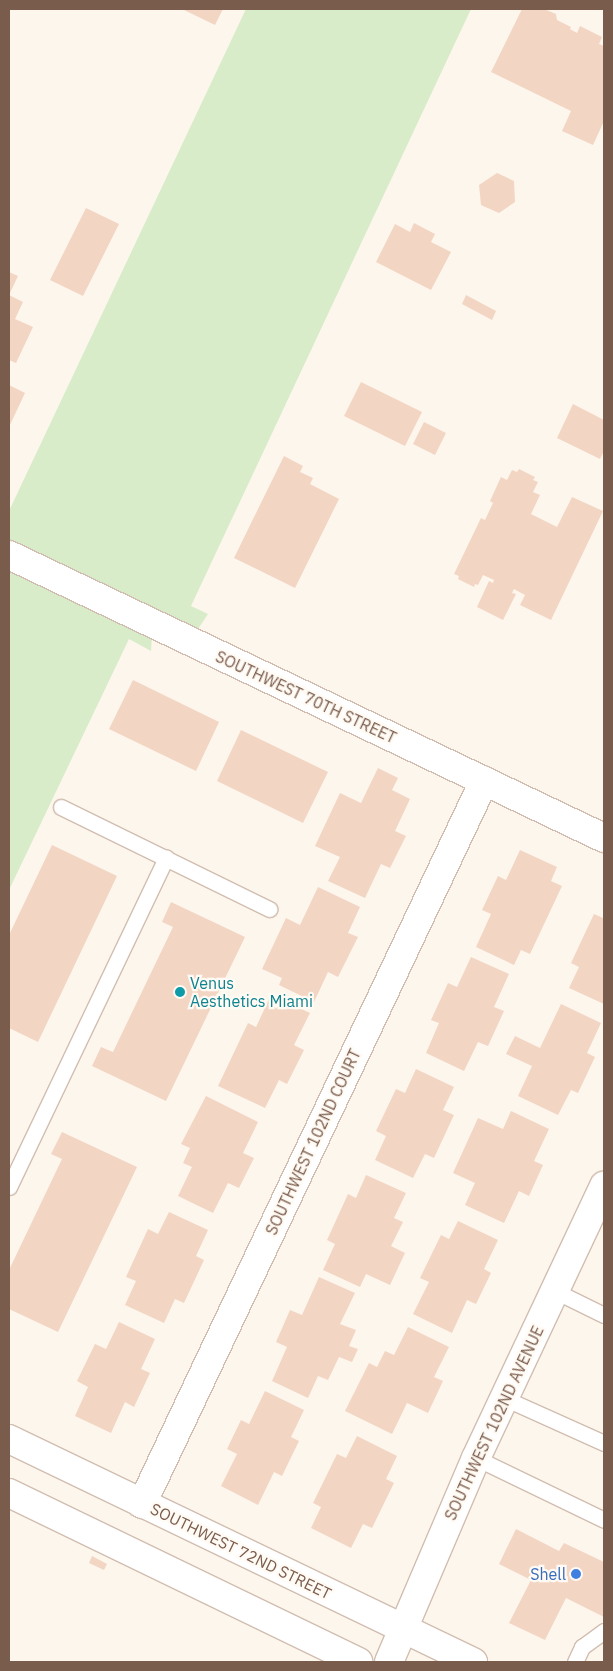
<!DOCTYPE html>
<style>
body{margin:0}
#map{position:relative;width:613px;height:1671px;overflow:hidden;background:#fdf6ec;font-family:"IBM Plex Sans",sans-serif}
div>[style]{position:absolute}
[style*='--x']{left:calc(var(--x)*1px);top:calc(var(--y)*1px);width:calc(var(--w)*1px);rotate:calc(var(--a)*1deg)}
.green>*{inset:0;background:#d8ecc9}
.building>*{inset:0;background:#f3d5c3}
.roads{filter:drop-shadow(1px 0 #d1beb0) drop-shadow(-1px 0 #d1beb0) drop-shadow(0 1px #d1beb0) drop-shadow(0 -1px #d1beb0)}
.lane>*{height:15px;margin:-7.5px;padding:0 7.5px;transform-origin:7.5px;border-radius:7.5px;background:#fff}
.street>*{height:28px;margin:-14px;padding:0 14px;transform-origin:14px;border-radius:14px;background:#fff}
.secondary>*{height:28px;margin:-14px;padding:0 14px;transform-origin:14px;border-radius:14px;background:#fff}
.dots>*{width:14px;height:14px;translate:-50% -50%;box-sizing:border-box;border:2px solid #fffaf3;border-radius:50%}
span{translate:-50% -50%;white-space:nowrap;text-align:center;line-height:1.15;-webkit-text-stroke:4.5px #fffaf3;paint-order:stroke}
.street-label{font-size:16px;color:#7a5c4d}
.culture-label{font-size:16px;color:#0d838f}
.left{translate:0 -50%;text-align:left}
.shop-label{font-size:16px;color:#366cbe}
.right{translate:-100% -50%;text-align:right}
.frame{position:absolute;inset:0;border:10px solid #7a5c4d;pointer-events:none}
</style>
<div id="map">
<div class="green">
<div style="clip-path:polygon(246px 9px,471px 9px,191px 606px,208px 614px,198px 629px,9px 539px,9px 511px)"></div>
<div style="clip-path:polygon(9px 567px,152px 635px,151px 651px,129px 639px,9px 890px)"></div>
</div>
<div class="building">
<div style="clip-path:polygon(182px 9px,223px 9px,215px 25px)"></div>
<div style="clip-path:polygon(522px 9px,544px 9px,556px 14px,557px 20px,571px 27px,570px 29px,577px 33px,580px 26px,602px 37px,599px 44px,604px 46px,604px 121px,593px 145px,562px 131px,571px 111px,491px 72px)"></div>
<div style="clip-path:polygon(497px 173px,514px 181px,515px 202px,499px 213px,481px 205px,479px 185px)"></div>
<div style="clip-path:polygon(86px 208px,119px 224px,83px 296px,50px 280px)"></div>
<div style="clip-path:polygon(414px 223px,435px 234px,431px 242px,451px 252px,431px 290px,376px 262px,395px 224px,410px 232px)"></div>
<div style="clip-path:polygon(9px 272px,18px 276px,9px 295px,23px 302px,15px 319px,33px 327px,16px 363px,9px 360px)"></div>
<div style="clip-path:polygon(466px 295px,496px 311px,492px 320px,462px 304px)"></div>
<div style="clip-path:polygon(361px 382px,422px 412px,405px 446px,344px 416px)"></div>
<div style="clip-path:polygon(9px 385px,25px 393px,9px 427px)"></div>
<div style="clip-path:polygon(573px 404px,604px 420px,604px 451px,600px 459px,557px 438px)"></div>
<div style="clip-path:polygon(424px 422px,446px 433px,435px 455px,413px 444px)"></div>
<div style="clip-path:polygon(284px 456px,303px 466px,300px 472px,313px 478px,310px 484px,339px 499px,295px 588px,234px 558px)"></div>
<div style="clip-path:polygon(519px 469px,535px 477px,533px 480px,538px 482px,533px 492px,540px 495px,531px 514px,557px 527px,572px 497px,603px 511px,551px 620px,520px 605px,525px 595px,514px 589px,512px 593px,516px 594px,503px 620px,477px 607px,489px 581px,493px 583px,494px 580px,483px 575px,478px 585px,475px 584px,474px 587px,458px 579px,459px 576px,454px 574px,481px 518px,485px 520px,493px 503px,490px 501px,501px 477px,507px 480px,512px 470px,517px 472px)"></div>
<div style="clip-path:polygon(133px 680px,219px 722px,196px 771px,109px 729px)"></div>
<div style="clip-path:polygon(241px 730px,328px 772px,303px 823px,217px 781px)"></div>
<div style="clip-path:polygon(378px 768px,398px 778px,392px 790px,410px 799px,395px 831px,406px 836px,390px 868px,381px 864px,365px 898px,328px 881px,340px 857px,315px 846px,340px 793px,361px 803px)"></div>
<div style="clip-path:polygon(52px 845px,117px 876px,38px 1042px,9px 1028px,9px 935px)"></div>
<div style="clip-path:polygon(520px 850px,557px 867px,551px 881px,562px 886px,530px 954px,521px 950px,514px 965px,476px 947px,491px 914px,482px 910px,498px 876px,506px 880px)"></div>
<div style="clip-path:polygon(318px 887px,360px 907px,348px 933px,358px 937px,338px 977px,328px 972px,314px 1002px,279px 985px,282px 978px,262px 969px,286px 918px,300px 925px)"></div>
<div style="clip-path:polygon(171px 902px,245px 937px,166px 1101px,92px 1066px,101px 1047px,113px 1052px,173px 927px,162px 922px)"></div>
<div style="clip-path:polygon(594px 914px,603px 918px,604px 915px,604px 1004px,569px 988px,579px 967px,571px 963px)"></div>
<div style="clip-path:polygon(471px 957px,509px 974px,494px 1007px,504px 1011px,488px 1046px,478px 1042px,464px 1071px,426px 1053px,439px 1023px,431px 1020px,448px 983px,457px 987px)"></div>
<div style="clip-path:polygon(271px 995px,310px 1013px,294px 1045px,304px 1050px,287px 1084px,279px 1080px,265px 1108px,218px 1086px,248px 1023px,256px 1027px)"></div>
<div style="clip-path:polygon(561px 1004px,601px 1023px,587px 1053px,595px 1057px,578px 1093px,571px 1090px,558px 1115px,518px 1096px,532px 1066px,506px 1054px,515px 1036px,540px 1048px)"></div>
<div style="clip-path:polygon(416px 1069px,454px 1087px,443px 1110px,454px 1115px,434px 1158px,425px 1154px,413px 1178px,375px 1160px,386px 1136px,376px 1131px,396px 1089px,405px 1093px)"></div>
<div style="clip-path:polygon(206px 1096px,258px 1122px,243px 1153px,254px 1158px,239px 1188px,228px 1183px,213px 1213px,178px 1196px,192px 1167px,183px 1163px,190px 1148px,181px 1144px)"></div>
<div style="clip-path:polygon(511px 1111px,549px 1129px,534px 1161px,543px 1165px,529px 1196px,519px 1191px,504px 1223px,465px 1205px,475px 1183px,453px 1173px,478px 1118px,503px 1129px)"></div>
<div style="clip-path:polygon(62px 1132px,137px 1167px,58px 1332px,9px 1309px,9px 1270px,62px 1159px,51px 1154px)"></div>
<div style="clip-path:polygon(366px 1175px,406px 1193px,394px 1218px,403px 1222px,391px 1246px,405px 1253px,390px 1285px,366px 1274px,360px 1287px,323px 1270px,335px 1244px,327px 1240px,348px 1194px,356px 1198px)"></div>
<div style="clip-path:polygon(169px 1212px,208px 1230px,196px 1256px,204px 1260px,184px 1303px,175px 1299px,164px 1323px,125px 1305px,136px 1281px,126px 1277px,148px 1229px,158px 1234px)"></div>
<div style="clip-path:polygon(458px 1221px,498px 1240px,484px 1269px,491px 1273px,476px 1304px,467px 1300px,452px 1333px,413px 1314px,429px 1282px,420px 1278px,441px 1235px,449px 1239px)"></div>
<div style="clip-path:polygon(319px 1277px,355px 1293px,340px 1324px,356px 1330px,349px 1346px,358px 1349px,352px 1362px,339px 1357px,328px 1380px,318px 1376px,308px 1398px,272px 1381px,287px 1347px,276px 1342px,290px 1310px,302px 1315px)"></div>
<div style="clip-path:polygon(119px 1322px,155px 1339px,141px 1369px,150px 1373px,134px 1407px,125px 1402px,111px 1433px,75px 1416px,88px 1387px,77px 1381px,95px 1344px,106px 1349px)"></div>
<div style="clip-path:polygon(408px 1327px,449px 1347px,434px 1377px,443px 1381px,428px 1413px,407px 1403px,392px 1434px,345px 1411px,369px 1363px,377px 1367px,385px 1351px,394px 1355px)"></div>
<div style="clip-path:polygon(265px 1391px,304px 1410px,291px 1437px,299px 1441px,282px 1476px,274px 1472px,258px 1505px,221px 1486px,237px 1454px,227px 1449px,241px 1420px,249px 1424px)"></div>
<div style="clip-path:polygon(357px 1436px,397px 1456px,386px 1479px,394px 1483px,372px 1528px,363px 1524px,351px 1548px,311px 1528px,321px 1507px,313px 1503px,337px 1454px,346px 1458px)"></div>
<div style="clip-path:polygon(516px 1529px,559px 1551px,564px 1543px,604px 1562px,604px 1617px,566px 1598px,545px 1640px,509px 1623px,531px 1580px,499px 1564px)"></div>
<div style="clip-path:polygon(92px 1556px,107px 1564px,104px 1570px,89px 1563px)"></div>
</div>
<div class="roads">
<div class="lane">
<div style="--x:61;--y:807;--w:232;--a:26.1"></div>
<div style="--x:9;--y:1187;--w:365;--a:-64.5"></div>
<div style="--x:555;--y:1291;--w:55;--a:26.1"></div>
<div style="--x:504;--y:1398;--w:110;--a:24.2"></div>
<div style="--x:476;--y:1458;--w:142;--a:25.8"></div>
<div style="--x:575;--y:1662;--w:17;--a:-65"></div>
<div style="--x:582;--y:1647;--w:27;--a:-36"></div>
</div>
<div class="street">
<div style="--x:9;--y:555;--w:659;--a:25.44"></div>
<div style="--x:142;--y:1504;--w:800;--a:-64.68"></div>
</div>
<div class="secondary">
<div style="--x:9;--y:1439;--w:515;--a:25.67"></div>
<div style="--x:9;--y:1493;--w:388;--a:25.8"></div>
<div style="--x:389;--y:1662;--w:222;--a:-66.9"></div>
<div style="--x:476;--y:1458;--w:301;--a:-64.8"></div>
</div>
</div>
<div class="dots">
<div style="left:180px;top:992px;background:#0f9aa8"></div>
<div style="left:576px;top:1574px;background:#3f7fe0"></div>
</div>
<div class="street-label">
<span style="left:306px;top:697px;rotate:25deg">SOUTHWEST 70TH STREET</span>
<span style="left:313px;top:1142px;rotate:-65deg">SOUTHWEST 102ND COURT</span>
<span style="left:494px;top:1423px;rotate:-65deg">SOUTHWEST 102ND AVENUE</span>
<span style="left:241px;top:1551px;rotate:26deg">SOUTHWEST 72ND STREET</span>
</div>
<div class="culture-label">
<span class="left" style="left:190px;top:992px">Venus<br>Aesthetics Miami</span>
</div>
<div class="shop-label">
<span class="right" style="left:566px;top:1574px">Shell</span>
</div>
<div class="frame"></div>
</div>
